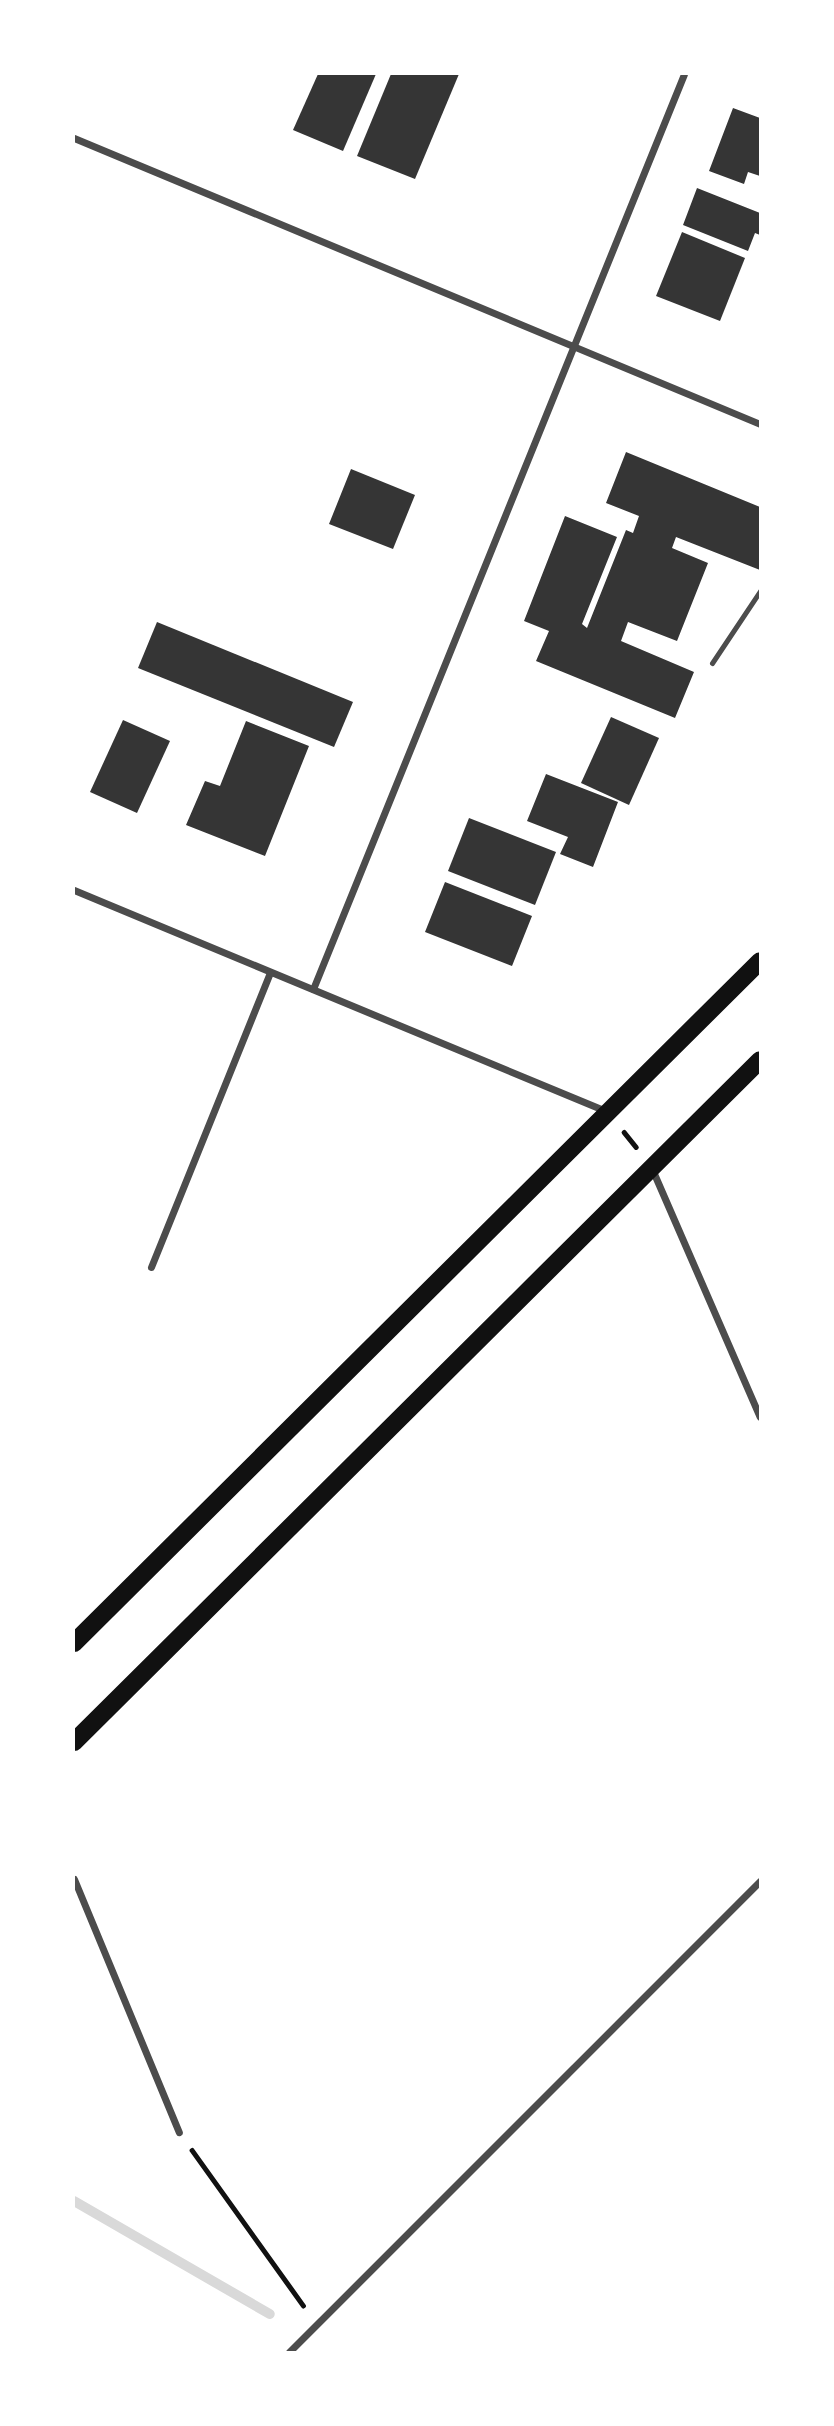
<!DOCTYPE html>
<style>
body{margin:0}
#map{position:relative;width:834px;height:2426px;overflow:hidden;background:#fff;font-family:"Zilla Slab",serif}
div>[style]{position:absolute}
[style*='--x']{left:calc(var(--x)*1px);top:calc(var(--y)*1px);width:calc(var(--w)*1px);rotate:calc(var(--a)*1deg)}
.stream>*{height:10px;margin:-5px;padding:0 5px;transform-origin:5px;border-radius:5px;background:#d9d9d9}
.building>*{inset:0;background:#353535}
.path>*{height:4.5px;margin:-2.25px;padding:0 2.25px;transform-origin:2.25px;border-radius:2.25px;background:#111}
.service>*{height:5px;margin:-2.5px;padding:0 2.5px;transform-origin:2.5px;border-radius:2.5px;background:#4c4c4c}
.minor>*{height:7px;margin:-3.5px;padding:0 3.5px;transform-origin:3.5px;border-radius:3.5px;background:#4c4c4c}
.primary>*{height:18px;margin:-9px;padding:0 9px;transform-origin:9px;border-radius:9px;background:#111}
span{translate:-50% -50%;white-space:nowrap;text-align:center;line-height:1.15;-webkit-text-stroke:5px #fff;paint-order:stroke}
.frame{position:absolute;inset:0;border:75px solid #fff;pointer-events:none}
</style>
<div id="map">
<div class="stream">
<div style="--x:74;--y:2201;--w:226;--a:30"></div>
</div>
<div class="building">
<div style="clip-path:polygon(318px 74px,376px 74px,343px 151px,293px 130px)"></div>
<div style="clip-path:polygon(391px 74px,459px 74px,415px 179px,357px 156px)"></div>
<div style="clip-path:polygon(733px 108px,760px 118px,760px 176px,748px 172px,744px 184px,709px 171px)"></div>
<div style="clip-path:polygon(697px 188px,760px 213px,760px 235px,755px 233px,748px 251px,683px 225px)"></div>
<div style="clip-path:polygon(682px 232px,745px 258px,720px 321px,656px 296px)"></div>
<div style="clip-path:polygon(626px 452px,760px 507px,760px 570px,676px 537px,672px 548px,708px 563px,677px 641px,628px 622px,621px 641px,694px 672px,675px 718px,536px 661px,549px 631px,524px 621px,565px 516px,617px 537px,582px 624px,587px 628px,626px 530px,633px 533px,639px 516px,606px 503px)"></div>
<div style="clip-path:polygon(351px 469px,415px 495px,393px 549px,329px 524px)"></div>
<div style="clip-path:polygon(157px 622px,353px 702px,334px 747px,138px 668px)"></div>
<div style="clip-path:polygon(611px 717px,659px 738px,629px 805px,581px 783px)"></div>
<div style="clip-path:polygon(123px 720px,170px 741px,137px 813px,90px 792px)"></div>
<div style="clip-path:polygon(246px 721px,309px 746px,265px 856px,186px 825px,205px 781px,220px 786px)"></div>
<div style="clip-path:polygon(546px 774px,618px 802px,593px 867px,560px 854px,568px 837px,527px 821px)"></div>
<div style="clip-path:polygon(469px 818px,556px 852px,535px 905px,448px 871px)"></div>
<div style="clip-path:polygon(445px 882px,532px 916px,512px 966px,425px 932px)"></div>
</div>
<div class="path">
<div style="--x:624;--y:1132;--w:19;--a:51"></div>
<div style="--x:192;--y:2150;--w:191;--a:54.4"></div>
</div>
<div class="service">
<div style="--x:712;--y:663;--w:87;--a:-56.3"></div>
</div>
<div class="minor">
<div style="--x:74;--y:138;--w:743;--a:22.63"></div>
<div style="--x:74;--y:890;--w:578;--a:22.57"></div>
<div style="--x:313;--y:989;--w:987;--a:-67.93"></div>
<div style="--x:652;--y:1169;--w:270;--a:66.5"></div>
<div style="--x:151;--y:1267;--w:318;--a:-68"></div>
<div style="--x:74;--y:1879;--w:274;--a:67.5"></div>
<div style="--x:289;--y:2352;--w:666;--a:-45"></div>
</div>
<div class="primary">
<div style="--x:74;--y:1643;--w:967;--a:-44.83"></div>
<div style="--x:74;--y:1742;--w:967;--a:-44.83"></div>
</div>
<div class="frame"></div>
</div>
